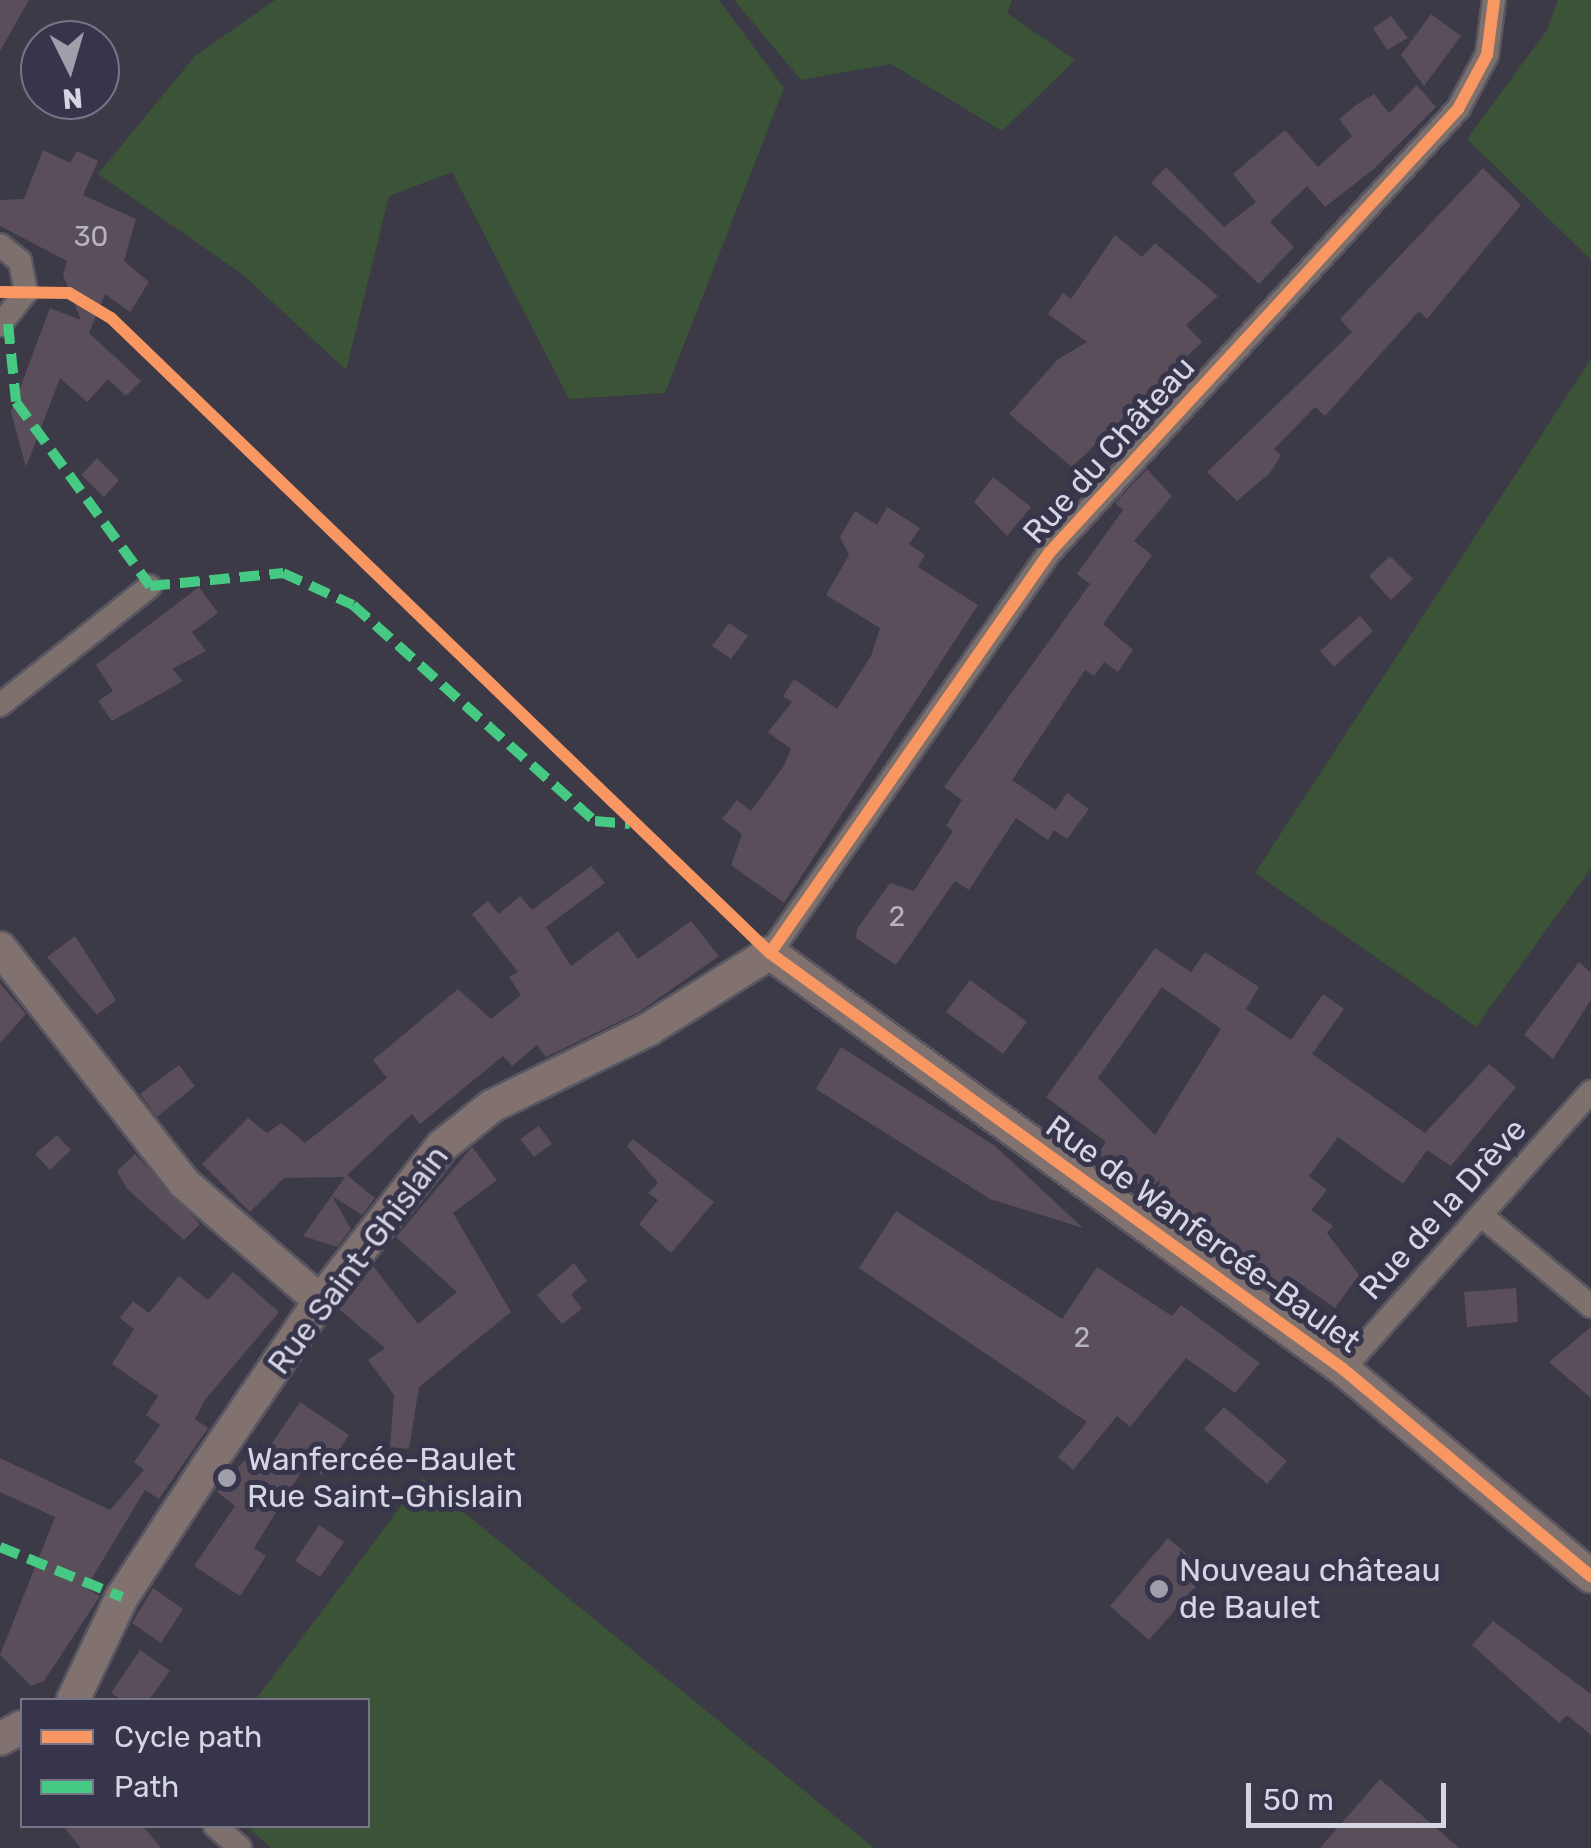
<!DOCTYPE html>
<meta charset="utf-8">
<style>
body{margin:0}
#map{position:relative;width:1591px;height:1848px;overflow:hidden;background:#3b3a46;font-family:Rubik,sans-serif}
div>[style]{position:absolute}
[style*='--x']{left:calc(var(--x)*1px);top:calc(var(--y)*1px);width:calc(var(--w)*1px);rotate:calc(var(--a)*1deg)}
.green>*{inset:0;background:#3b5336}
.building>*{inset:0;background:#594e59}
.roads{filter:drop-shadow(2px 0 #585761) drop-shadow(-2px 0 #585761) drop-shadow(0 2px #585761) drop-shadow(0 -2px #585761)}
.street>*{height:22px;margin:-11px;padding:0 11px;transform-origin:11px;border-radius:11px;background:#7e706d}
.secondary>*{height:32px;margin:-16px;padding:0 16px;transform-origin:16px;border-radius:16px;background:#817270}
.quiet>*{height:10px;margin-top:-5px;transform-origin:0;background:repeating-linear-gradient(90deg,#46c982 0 20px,transparent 0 30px)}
.cycleway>*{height:12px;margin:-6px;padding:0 6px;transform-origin:6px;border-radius:6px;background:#f99763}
.dots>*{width:28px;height:28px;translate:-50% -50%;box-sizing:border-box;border:5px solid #36354b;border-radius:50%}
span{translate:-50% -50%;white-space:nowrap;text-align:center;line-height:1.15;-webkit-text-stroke:10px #36354b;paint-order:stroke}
.number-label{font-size:28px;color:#b6b3c0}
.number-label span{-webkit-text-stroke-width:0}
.street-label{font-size:32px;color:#d5d5e3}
.poi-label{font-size:32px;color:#d5d5e3}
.left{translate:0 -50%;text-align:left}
.legend{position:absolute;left:20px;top:1698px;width:350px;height:130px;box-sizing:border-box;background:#36354b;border:2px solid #767588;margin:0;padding:12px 18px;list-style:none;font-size:30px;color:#d5d5e3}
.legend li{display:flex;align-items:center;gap:20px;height:50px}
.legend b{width:50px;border:2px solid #767588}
.north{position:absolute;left:20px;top:20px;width:100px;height:100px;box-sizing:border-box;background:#36354b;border:2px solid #767588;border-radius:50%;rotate:175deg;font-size:28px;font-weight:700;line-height:40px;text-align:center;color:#d5d5e3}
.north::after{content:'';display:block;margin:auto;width:35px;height:45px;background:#9f9fac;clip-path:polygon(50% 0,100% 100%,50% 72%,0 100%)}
.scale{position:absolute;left:1246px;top:1783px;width:200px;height:45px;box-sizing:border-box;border:5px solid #d5d5e3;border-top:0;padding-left:12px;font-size:30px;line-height:35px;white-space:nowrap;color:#d5d5e3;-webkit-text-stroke:8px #36354b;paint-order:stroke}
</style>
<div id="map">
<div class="green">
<div style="clip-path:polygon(275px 0,719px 0,784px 88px,665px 393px,569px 399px,452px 172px,389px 196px,346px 370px,242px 274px,98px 174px,195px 56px)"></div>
<div style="clip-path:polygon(734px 0,1012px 0,1007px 13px,1075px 60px,1002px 131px,891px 64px,801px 80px)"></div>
<div style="clip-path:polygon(1558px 0,1591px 0,1591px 260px,1467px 139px,1547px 30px)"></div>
<div style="clip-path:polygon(1591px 359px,1591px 868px,1476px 1027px,1255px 873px)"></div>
<div style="clip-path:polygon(422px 1478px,874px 1848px,271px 1848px,246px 1826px,368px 1826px,368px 1700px,255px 1700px)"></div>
</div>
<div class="building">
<div style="clip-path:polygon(0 0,29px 0,0 51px)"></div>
<div style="clip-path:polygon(1431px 14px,1461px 36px,1424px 86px,1401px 55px)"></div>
<div style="clip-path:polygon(1391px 16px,1408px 38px,1387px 50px,1373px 28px)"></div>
<div style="clip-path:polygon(1417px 85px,1436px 107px,1375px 168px,1325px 207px,1307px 186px,1270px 222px,1294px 247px,1259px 284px,1151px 183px,1166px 167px,1224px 227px,1256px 202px,1233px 174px,1285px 130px,1318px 167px,1352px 136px,1339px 119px,1356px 105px,1374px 94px,1389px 113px)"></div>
<div style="clip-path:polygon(43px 150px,70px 163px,77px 151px,98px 161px,83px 195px,136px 219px,124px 261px,149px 282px,130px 312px,105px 294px,89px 333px,141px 381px,126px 396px,108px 379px,87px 402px,60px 378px,26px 467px,11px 412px,50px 308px,81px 320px,63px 275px,67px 261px,0 226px,0 200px,24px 199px)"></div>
<div style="clip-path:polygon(1483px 168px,1521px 205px,1427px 319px,1419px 311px,1325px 416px,1315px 407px,1274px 449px,1281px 455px,1270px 473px,1237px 501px,1207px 472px,1352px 332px,1340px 319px)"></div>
<div style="clip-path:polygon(1115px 235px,1142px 257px,1155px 243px,1218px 296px,1186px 325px,1202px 342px,1072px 467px,1009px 414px,1057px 360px,1087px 342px,1048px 314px,1063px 293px,1071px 299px)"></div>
<div style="clip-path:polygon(97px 458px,119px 480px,104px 497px,81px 475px)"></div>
<div style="clip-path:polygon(1147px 469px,1172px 496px,1134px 541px,1152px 555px,1103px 624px,1133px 650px,1118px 672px,1104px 662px,1094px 676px,1085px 670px,1012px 780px,1056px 810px,1067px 793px,1089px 809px,1067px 839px,1054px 830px,1048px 840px,1016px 818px,969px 890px,955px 881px,896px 965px,856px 938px,857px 929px,890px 883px,914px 891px,953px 831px,946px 826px,962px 800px,944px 787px,1090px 584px,1077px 574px,1123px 510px,1115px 503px)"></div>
<div style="clip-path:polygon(993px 477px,1031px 507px,1007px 536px,974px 502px)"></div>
<div style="clip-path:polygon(887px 507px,920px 528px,909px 544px,925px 555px,918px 567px,978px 605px,784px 903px,731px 865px,742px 834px,722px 819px,737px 800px,751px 811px,783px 767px,791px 749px,768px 732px,792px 702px,783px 696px,794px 679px,837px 709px,871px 656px,880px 628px,826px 595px,849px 555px,840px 537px,855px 511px,877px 525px)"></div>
<div style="clip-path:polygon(1390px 556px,1413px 579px,1391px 600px,1369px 576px)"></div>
<div style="clip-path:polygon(199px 587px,218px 613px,192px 632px,206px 651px,172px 669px,183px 681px,112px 721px,98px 701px,113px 691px,96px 665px)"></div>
<div style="clip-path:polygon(1360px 616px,1373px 631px,1334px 667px,1320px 651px)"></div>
<div style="clip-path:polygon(729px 623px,748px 636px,731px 659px,712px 646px)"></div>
<div style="clip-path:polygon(591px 866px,605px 883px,546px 927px,571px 966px,618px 931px,638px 959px,691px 921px,719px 956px,639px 1012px,546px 1057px,537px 1045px,512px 1066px,503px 1056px,420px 1124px,412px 1114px,347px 1175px,375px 1198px,362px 1215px,332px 1196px,351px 1229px,337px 1247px,303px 1236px,345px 1177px,284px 1178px,250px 1212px,202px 1164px,248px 1118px,267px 1133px,281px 1123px,305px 1143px,387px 1078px,373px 1060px,458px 989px,491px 1019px,521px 995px,509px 977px,518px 972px,472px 914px,488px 901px,499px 914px,520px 896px,532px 910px)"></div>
<div style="clip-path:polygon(75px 936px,116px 1000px,97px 1015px,47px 957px)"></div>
<div style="clip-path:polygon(evenodd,1155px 948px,1191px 972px,1205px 952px,1259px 987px,1246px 1009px,1291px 1040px,1323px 994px,1344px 1009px,1312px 1054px,1425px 1133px,1489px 1064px,1516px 1087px,1451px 1166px,1427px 1150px,1403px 1184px,1338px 1137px,1309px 1176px,1327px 1190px,1311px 1210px,1333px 1226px,1327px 1233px,1359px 1275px,1335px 1308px,1292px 1278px,1284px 1288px,1160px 1200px,1098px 1154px,1106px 1142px,1046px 1097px,1155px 948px,1162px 987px,1221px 1029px,1155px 1135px,1098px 1078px,1162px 987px)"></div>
<div style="clip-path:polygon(1579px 962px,1591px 973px,1591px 1000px,1553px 1059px,1524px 1035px)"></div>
<div style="clip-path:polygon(970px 980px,1027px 1022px,1003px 1054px,946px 1012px)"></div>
<div style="clip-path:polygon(0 983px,26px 1014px,0 1043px)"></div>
<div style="clip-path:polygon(841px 1047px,995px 1146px,1083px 1228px,990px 1199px,816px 1089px)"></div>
<div style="clip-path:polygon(179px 1065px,195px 1086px,157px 1117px,140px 1094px)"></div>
<div style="clip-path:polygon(539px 1126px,552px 1144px,534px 1157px,520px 1139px)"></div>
<div style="clip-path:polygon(57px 1135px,71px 1150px,50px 1170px,35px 1154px)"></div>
<div style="clip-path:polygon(633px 1139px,714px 1202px,671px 1253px,639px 1224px,658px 1200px,648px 1193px,658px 1183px,627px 1146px)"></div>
<div style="clip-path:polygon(472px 1147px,497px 1180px,453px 1213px,511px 1312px,419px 1387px,409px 1449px,390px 1447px,394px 1395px,368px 1360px,385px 1348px,339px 1309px,373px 1266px,418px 1324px,457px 1292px,396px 1237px)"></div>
<div style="clip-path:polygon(135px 1154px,200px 1224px,184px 1240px,127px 1189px,117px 1171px)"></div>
<div style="clip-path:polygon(896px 1211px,1062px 1319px,1097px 1267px,1172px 1316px,1181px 1305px,1260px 1363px,1235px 1393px,1186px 1358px,1130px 1427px,1117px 1416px,1073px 1470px,1058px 1457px,1087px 1422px,859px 1268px)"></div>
<div style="clip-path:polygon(574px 1263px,587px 1281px,571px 1294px,582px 1309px,562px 1324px,537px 1295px)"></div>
<div style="clip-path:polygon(233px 1272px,279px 1312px,205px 1400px,195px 1419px,208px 1428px,159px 1499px,145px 1490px,86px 1588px,100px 1596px,44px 1681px,31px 1686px,0 1655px,55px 1517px,0 1492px,0 1458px,110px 1510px,144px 1470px,134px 1462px,160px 1425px,146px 1415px,158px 1396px,112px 1364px,134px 1329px,120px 1318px,133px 1301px,149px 1313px,179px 1276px,208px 1300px)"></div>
<div style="clip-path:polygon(1516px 1288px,1518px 1322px,1467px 1327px,1464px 1292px)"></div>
<div style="clip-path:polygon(1591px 1327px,1591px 1398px,1549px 1362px)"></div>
<div style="clip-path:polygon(300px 1402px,349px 1435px,322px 1475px,306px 1464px,254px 1548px,266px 1556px,240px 1596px,194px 1566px,235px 1506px,217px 1492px,249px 1455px,259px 1462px)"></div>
<div style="clip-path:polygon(1224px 1407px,1287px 1461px,1267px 1484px,1204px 1429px)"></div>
<div style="clip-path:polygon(319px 1525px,344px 1542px,320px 1577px,295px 1561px)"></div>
<div style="clip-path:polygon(1168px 1538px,1208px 1572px,1149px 1640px,1110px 1606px)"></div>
<div style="clip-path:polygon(153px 1588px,183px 1609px,161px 1643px,132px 1623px)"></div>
<div style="clip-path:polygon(1493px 1621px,1591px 1694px,1591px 1735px,1567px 1715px,1559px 1723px,1472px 1645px)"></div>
<div style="clip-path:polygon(140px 1650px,170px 1671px,149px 1700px,122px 1700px,111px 1693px)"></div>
<div style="clip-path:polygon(1380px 1779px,1395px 1792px,1459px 1848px,1320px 1848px)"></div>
<div style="clip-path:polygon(63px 1826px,143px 1826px,161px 1848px,81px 1848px)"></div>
</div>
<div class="roads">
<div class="street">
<div style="--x:0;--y:245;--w:26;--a:39"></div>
<div style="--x:20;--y:261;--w:32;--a:79"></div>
<div style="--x:26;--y:292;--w:42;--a:128.2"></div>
<div style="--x:0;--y:705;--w:191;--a:-38.4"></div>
<div style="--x:770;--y:953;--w:488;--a:-55.1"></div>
<div style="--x:1049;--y:553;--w:604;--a:-47.35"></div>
<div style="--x:1458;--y:109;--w:61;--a:-61.8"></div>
<div style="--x:1487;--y:55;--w:55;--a:-82.7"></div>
<div style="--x:1481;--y:1215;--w:143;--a:39.6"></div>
<div style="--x:1343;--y:1369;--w:372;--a:-48.2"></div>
<div style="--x:215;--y:1826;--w:33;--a:41"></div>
</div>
<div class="secondary">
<div style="--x:0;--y:948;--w:298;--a:51.9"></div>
<div style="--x:184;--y:1183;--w:180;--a:40.9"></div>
<div style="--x:73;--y:1700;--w:114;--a:-64.6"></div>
<div style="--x:122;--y:1597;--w:155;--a:-56.8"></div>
<div style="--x:207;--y:1467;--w:201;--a:-55.8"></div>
<div style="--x:320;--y:1301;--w:197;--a:-51.8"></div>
<div style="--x:442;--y:1146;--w:64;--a:-38.7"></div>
<div style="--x:492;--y:1106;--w:175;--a:-26.1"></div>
<div style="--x:649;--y:1029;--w:143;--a:-32.1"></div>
<div style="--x:770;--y:953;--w:708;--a:35.98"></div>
<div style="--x:1343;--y:1369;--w:323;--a:39.9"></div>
<div style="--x:0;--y:1739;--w:25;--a:-29"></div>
</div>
</div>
<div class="quiet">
<div style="--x:8;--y:324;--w:78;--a:84.1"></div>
<div style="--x:16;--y:402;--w:228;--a:53.9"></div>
<div style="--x:150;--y:586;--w:134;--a:-5.6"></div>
<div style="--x:283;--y:573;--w:77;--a:24.6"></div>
<div style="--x:353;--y:605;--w:324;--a:41.8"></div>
<div style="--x:595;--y:821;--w:35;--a:5"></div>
<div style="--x:0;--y:1547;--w:132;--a:22.3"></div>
</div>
<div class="cycleway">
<div style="--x:0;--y:292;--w:69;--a:0.8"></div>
<div style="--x:69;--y:293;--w:49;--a:30.8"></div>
<div style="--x:111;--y:318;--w:915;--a:43.94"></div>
<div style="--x:770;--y:953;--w:708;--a:35.98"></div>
<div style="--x:1343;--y:1369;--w:323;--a:39.9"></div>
<div style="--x:770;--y:953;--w:488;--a:-55.1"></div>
<div style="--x:1049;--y:553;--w:604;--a:-47.35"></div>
<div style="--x:1458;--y:109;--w:61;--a:-61.8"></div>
<div style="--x:1487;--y:55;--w:55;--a:-82.7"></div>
</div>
<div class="dots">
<div style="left:227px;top:1478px;background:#9f9fac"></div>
<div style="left:1159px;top:1589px;background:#9f9fac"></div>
</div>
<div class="number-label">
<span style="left:91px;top:237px">30</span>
<span style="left:897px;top:917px">2</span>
<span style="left:1082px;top:1338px">2</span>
</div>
<div class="street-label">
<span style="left:1109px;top:450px;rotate:-48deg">Rue du Château</span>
<span style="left:1443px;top:1209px;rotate:-48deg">Rue de la Drève</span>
<span style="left:1203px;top:1234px;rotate:36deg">Rue de Wanfercée-Baulet</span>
<span style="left:358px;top:1260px;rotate:-53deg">Rue Saint-Ghislain</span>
</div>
<div class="poi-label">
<span class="left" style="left:247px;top:1478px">Wanfercée-Baulet<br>Rue Saint-Ghislain</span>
<span class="left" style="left:1179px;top:1589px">Nouveau château<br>de Baulet</span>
</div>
<ul class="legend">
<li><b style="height:12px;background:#f99763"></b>Cycle path</li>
<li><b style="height:12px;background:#46c982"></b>Path</li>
</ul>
<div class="north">N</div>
<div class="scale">50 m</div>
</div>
